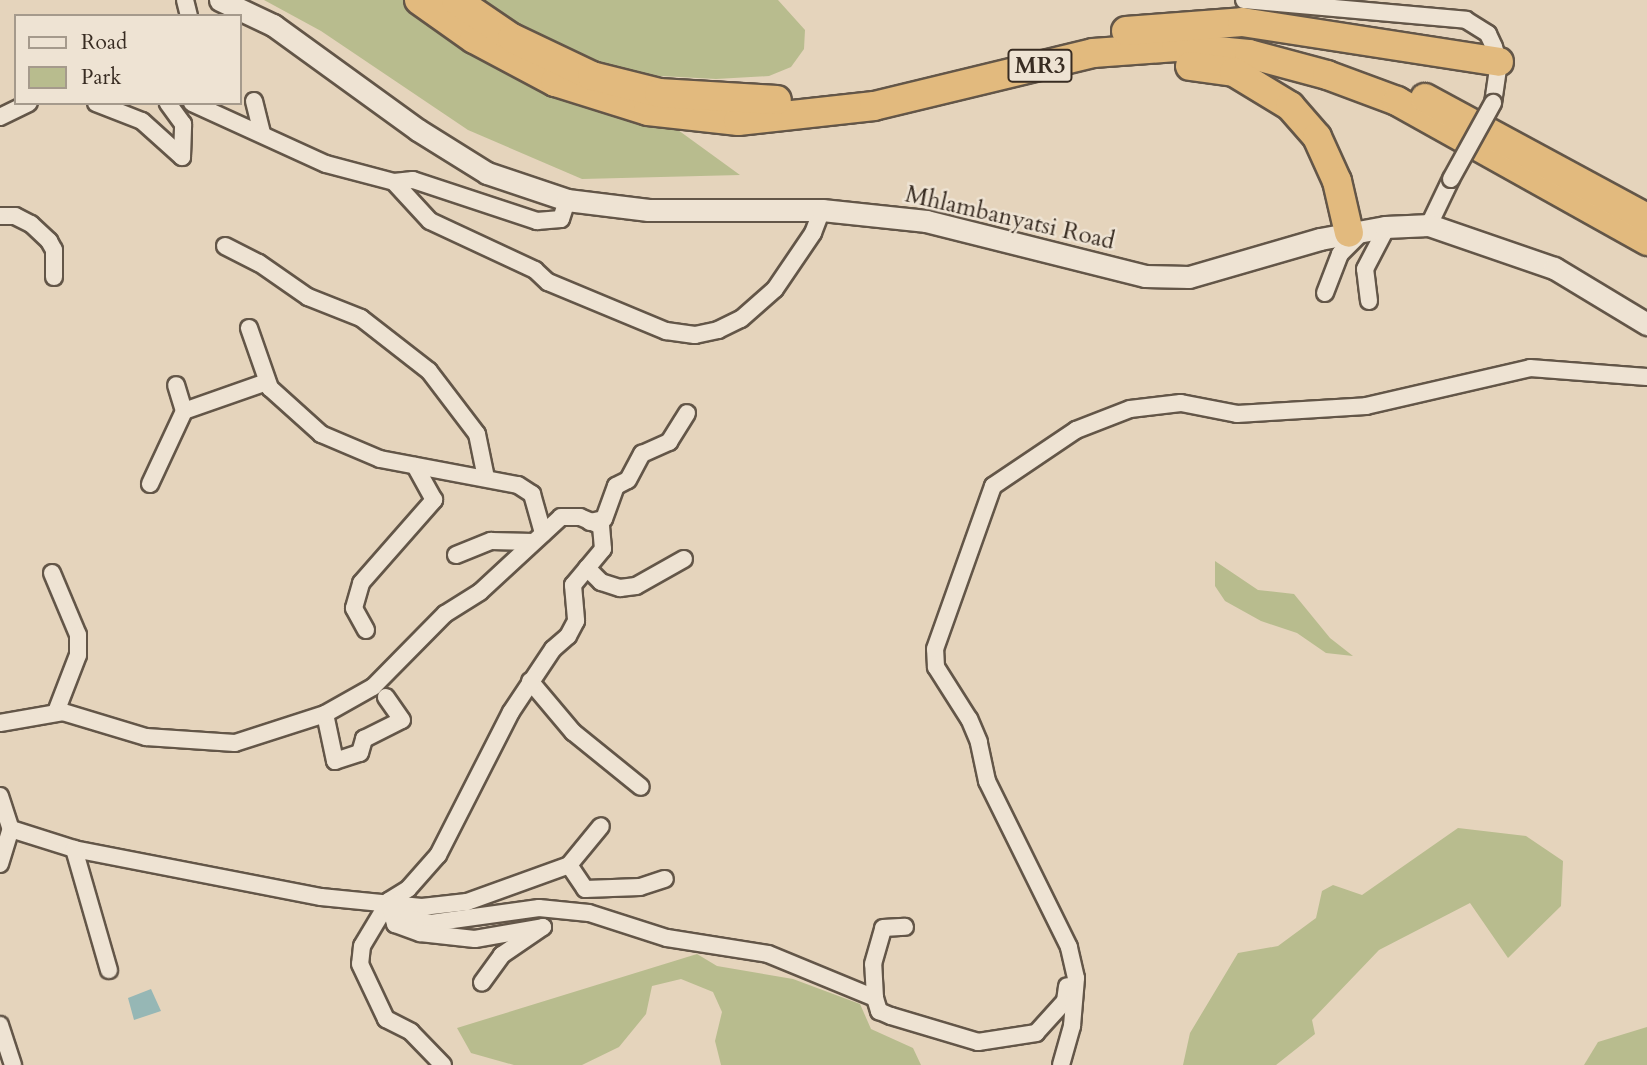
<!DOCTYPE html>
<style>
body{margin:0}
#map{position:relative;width:1647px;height:1065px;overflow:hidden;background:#e5d4bc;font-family:Cardo,serif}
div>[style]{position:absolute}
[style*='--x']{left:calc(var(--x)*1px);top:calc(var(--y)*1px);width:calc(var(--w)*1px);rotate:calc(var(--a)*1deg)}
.green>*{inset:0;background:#b8bc8e}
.water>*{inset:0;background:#96b7b5}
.roads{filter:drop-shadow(2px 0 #635648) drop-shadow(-2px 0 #635648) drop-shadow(0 2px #635648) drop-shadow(0 -2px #635648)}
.street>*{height:16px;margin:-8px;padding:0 8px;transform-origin:8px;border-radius:8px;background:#eee3d3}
.secondary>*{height:21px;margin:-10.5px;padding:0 10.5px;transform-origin:10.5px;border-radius:10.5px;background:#eee3d3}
.highway>*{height:28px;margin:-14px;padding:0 14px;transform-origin:14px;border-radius:14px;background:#e2ba7e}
.bridges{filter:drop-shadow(2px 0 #635648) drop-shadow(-2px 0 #635648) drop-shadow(0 2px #635648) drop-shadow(0 -2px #635648)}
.street-bridge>*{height:16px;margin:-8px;padding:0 8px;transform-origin:8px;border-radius:8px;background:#eee3d3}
span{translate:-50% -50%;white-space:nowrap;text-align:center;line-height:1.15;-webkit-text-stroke:5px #eee3d3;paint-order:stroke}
.shield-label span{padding:2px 5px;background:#eee3d3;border:2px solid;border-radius:5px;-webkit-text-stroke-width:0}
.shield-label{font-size:23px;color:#382c22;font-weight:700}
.street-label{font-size:24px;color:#382c22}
.legend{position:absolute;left:14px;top:14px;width:228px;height:91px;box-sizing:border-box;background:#eee3d3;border:2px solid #a59a8c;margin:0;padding:9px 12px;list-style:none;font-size:21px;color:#382c22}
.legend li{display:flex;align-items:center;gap:14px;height:35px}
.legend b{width:35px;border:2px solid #a59a8c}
</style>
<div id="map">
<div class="green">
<div style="clip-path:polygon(264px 0,778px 0,805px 30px,804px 49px,791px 67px,769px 76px,716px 79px,623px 74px,554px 40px,740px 175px,582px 179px,468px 130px,321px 31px)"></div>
<div style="clip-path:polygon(1215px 561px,1258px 590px,1294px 594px,1330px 638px,1353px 656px,1326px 653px,1297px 633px,1261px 621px,1225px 601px,1215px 586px)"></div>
<div style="clip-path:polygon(1458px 828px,1526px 836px,1563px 861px,1561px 906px,1508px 958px,1470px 903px,1379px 950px,1312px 1020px,1315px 1034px,1276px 1065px,1183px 1065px,1190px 1033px,1238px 953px,1278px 946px,1316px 918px,1322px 891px,1333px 885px,1362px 895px)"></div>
<div style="clip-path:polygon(697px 954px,717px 966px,793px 979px,860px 1004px,871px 1029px,913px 1048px,921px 1065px,721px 1065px,715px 1041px,722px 1012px,713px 992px,681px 979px,652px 986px,646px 1014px,619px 1047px,582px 1065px,514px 1065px,471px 1053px,457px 1028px)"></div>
<div style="clip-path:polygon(1647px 1027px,1647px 1065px,1584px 1065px,1598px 1042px)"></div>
</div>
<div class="water">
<div style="clip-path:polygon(151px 989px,161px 1011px,134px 1020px,128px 998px)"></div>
</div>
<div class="roads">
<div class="street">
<div style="--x:185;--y:0;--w:16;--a:76"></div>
<div style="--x:1244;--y:0;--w:223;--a:5.1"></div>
<div style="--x:1466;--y:20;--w:26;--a:32"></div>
<div style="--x:1488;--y:34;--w:14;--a:65"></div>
<div style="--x:1494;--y:47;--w:16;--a:72"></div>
<div style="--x:1499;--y:62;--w:41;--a:98.3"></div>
<div style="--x:254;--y:101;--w:33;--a:76"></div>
<div style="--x:96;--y:103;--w:49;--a:21.4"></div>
<div style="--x:142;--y:121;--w:54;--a:42"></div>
<div style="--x:182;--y:157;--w:33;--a:-88"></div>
<div style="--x:183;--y:124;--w:26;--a:-126"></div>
<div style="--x:192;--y:103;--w:147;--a:24.5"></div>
<div style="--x:326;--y:164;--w:70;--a:14.8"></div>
<div style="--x:394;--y:182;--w:19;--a:-6"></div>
<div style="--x:413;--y:180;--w:131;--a:18.3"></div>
<div style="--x:537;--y:221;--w:24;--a:-5"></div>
<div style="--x:561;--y:219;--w:20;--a:-72"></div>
<div style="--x:0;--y:117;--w:32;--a:-26"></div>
<div style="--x:394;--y:182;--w:53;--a:47.3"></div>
<div style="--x:430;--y:221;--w:116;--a:25"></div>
<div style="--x:535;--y:270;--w:18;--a:43"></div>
<div style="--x:548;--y:282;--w:128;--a:22.6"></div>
<div style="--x:666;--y:331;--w:29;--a:8"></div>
<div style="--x:695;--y:335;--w:24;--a:-12"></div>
<div style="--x:718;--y:330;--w:25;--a:-26"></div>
<div style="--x:741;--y:319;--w:45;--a:-41.4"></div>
<div style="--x:775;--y:289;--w:68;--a:-55.8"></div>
<div style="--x:813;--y:233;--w:25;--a:-69"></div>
<div style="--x:0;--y:216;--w:15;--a:0"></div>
<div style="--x:15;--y:216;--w:18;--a:27"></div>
<div style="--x:31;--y:224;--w:25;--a:43"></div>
<div style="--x:49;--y:241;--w:10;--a:61"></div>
<div style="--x:54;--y:250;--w:27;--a:90"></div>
<div style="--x:1429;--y:225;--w:51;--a:-64.4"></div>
<div style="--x:225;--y:246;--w:38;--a:27"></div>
<div style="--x:259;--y:263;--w:60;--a:34.8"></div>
<div style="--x:308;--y:297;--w:57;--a:21.6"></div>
<div style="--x:361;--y:318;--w:86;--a:37.9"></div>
<div style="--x:429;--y:371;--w:79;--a:52.7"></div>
<div style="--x:477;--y:434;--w:45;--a:78.4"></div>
<div style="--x:1325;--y:293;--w:42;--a:-69"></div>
<div style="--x:1340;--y:254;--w:30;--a:-45"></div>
<div style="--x:1369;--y:301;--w:32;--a:-97"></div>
<div style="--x:1365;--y:269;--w:47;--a:-62.4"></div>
<div style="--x:249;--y:328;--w:64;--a:70.7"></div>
<div style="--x:270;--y:388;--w:69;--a:42"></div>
<div style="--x:321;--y:434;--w:64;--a:23"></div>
<div style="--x:380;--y:459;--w:140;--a:10.7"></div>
<div style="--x:518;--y:485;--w:17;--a:33"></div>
<div style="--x:532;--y:494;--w:41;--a:74.2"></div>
<div style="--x:184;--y:411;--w:88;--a:-19.3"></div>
<div style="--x:150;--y:484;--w:81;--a:-65"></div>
<div style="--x:184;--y:411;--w:27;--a:-107"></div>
<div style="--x:590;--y:522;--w:14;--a:-12"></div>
<div style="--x:604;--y:519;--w:35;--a:-70"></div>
<div style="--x:616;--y:486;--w:13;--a:-27"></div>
<div style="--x:628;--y:480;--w:30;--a:-62"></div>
<div style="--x:642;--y:454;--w:30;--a:-24"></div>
<div style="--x:669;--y:442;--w:34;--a:-58"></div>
<div style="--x:456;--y:555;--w:38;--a:-22"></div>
<div style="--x:491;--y:541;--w:42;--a:1.4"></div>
<div style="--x:587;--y:568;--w:20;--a:45"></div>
<div style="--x:601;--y:582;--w:20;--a:18"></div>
<div style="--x:620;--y:588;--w:16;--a:-7"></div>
<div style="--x:636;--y:586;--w:55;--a:-29.4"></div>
<div style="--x:52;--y:573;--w:67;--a:67.2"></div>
<div style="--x:78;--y:635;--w:20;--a:90"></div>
<div style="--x:78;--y:655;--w:61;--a:111.1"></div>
<div style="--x:366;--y:630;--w:25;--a:-119"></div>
<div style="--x:354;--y:608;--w:26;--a:-74"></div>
<div style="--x:361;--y:583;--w:111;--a:-48.7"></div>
<div style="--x:434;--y:500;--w:39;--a:-119"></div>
<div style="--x:530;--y:681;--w:67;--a:49.9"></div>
<div style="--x:573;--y:732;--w:87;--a:39"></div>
<div style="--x:325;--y:714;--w:48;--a:78"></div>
<div style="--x:335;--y:761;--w:26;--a:-18"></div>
<div style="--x:360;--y:753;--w:15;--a:-74"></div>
<div style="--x:364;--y:739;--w:42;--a:-26.6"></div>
<div style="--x:402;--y:720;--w:28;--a:-125"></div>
<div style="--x:0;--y:723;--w:64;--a:-9.9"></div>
<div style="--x:63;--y:712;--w:87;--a:16.8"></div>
<div style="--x:146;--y:737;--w:89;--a:3.9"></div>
<div style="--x:235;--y:743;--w:95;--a:-17.9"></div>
<div style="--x:325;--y:714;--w:55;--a:-29.4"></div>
<div style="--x:373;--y:687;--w:103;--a:-45.4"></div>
<div style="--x:445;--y:614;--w:41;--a:-32.2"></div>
<div style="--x:480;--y:592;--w:110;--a:-42.8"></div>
<div style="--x:561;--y:517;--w:19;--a:0"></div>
<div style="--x:580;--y:517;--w:23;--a:23"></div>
<div style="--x:601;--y:526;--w:23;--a:85"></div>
<div style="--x:603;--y:549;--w:47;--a:129.8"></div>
<div style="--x:573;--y:585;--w:36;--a:85"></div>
<div style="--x:576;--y:621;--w:17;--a:118"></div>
<div style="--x:568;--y:636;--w:20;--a:139"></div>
<div style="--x:553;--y:649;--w:76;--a:123.7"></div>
<div style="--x:511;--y:712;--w:161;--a:117"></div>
<div style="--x:438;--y:855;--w:45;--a:131.4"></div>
<div style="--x:408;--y:889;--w:22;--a:148"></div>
<div style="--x:389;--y:901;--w:52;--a:121"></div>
<div style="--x:362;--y:946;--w:18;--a:96"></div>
<div style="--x:360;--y:964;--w:61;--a:64.7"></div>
<div style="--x:386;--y:1019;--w:28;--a:27"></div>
<div style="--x:411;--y:1032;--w:46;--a:45.9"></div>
<div style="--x:0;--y:796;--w:35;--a:72"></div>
<div style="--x:11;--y:829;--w:66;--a:17.6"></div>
<div style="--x:74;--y:849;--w:252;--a:11"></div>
<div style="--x:321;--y:897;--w:101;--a:5.7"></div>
<div style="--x:422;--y:907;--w:45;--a:-6.3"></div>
<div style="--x:467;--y:902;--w:109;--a:-19.9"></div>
<div style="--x:569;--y:865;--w:50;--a:-50.6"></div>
<div style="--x:74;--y:849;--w:126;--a:73.9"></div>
<div style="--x:0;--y:864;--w:37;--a:-73"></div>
<div style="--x:569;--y:865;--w:29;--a:56"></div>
<div style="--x:585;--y:889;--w:55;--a:-2.1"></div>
<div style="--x:640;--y:887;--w:26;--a:-18"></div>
<div style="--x:389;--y:901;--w:25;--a:42"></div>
<div style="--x:408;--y:918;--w:24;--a:12"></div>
<div style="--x:431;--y:923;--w:109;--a:-7.9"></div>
<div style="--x:539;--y:908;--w:50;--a:5.7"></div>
<div style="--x:589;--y:913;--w:82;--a:17.8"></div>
<div style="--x:667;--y:938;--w:102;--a:9"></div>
<div style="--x:768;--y:954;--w:116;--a:22.4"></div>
<div style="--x:875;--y:998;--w:14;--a:73"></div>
<div style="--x:879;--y:1011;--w:13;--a:23"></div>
<div style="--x:891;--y:1016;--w:91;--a:16.6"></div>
<div style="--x:978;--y:1042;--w:59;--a:-8.8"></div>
<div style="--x:1036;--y:1033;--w:43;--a:-47.8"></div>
<div style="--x:1065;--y:1001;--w:15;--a:-82"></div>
<div style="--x:389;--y:903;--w:22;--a:74"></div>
<div style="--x:395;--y:924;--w:27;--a:20"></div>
<div style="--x:420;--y:933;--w:55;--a:6.2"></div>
<div style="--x:475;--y:939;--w:69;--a:-10"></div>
<div style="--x:543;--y:927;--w:50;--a:145.7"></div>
<div style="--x:502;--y:955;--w:34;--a:126"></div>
<div style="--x:875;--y:998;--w:34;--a:-93"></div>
<div style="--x:873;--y:964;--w:37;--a:-74"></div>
<div style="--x:883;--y:928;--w:22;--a:-3"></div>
<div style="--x:0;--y:1025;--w:42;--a:72"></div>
<div style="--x:1061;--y:1065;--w:41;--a:-74.2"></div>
<div style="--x:1072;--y:1026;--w:48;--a:-85.2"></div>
<div style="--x:1076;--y:978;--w:32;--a:-103"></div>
<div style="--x:1069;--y:947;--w:185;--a:-116.3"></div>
<div style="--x:987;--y:781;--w:40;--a:-102"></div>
<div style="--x:979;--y:742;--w:25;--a:-113"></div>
<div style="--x:969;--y:719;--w:62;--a:-122.4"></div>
<div style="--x:936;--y:667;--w:18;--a:-93"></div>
<div style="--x:935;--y:649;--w:173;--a:-70.4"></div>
<div style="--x:993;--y:486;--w:100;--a:-34"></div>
<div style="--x:1076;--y:430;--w:58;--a:-21.3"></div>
<div style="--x:1130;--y:409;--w:51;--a:-6.7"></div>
<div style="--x:1181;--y:403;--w:57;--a:11.1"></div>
<div style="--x:1237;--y:414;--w:129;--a:-3.5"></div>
<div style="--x:1366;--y:406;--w:168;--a:-13"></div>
<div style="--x:1530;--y:368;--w:117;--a:4.4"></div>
</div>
<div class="secondary">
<div style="--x:220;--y:0;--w:59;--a:25.3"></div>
<div style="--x:273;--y:25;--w:179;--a:35.9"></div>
<div style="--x:418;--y:130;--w:81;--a:31.9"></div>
<div style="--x:487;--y:173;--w:84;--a:18.6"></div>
<div style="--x:567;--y:200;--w:82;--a:7"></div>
<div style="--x:648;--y:210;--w:174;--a:0"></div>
<div style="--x:822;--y:210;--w:105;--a:6"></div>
<div style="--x:926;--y:221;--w:226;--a:14.1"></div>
<div style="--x:1145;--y:276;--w:44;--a:1.3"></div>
<div style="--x:1189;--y:277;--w:136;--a:-16.2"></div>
<div style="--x:1320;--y:239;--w:66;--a:-10.5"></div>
<div style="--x:1385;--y:227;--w:44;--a:-2.6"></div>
<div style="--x:1429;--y:225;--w:132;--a:19"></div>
<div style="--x:1554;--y:268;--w:109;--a:31.1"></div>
</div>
<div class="highway">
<div style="--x:419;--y:0;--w:67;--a:35.3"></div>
<div style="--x:474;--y:39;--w:92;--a:28"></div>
<div style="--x:555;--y:82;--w:97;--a:17.3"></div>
<div style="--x:648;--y:111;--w:91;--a:6.3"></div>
<div style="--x:738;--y:121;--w:137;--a:-6.3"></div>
<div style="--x:874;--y:106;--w:225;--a:-13.6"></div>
<div style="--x:1093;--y:53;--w:83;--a:-4.1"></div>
<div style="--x:1176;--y:47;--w:73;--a:5.5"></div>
<div style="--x:1249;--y:54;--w:81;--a:15.1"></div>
<div style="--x:1327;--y:75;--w:75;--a:20.4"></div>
<div style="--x:1397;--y:101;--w:287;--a:29.2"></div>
<div style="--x:456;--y:0;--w:68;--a:34.2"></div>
<div style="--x:512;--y:38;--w:89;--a:25.4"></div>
<div style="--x:592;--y:76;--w:69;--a:14.2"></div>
<div style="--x:659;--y:93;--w:118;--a:3.4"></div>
<div style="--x:1126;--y:31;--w:116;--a:-4.4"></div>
<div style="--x:1242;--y:22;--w:260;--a:8.8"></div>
<div style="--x:1190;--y:66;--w:44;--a:7.8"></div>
<div style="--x:1234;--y:72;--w:66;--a:31.3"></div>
<div style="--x:1290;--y:106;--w:41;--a:48.9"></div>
<div style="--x:1317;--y:137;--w:48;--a:65.6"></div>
<div style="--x:1337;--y:181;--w:53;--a:77"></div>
<div style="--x:1425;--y:98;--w:252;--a:28.4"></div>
</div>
</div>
<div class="bridges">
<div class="street-bridge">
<div style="--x:1451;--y:179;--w:87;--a:-61.1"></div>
</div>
</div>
<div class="shield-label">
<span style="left:1040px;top:66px">MR3</span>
</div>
<div class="street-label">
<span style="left:1010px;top:218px;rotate:13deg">Mhlambanyatsi Road</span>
</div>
<ul class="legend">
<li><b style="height:9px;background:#eee3d3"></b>Road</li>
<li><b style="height:19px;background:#b8bc8e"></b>Park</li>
</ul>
</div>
